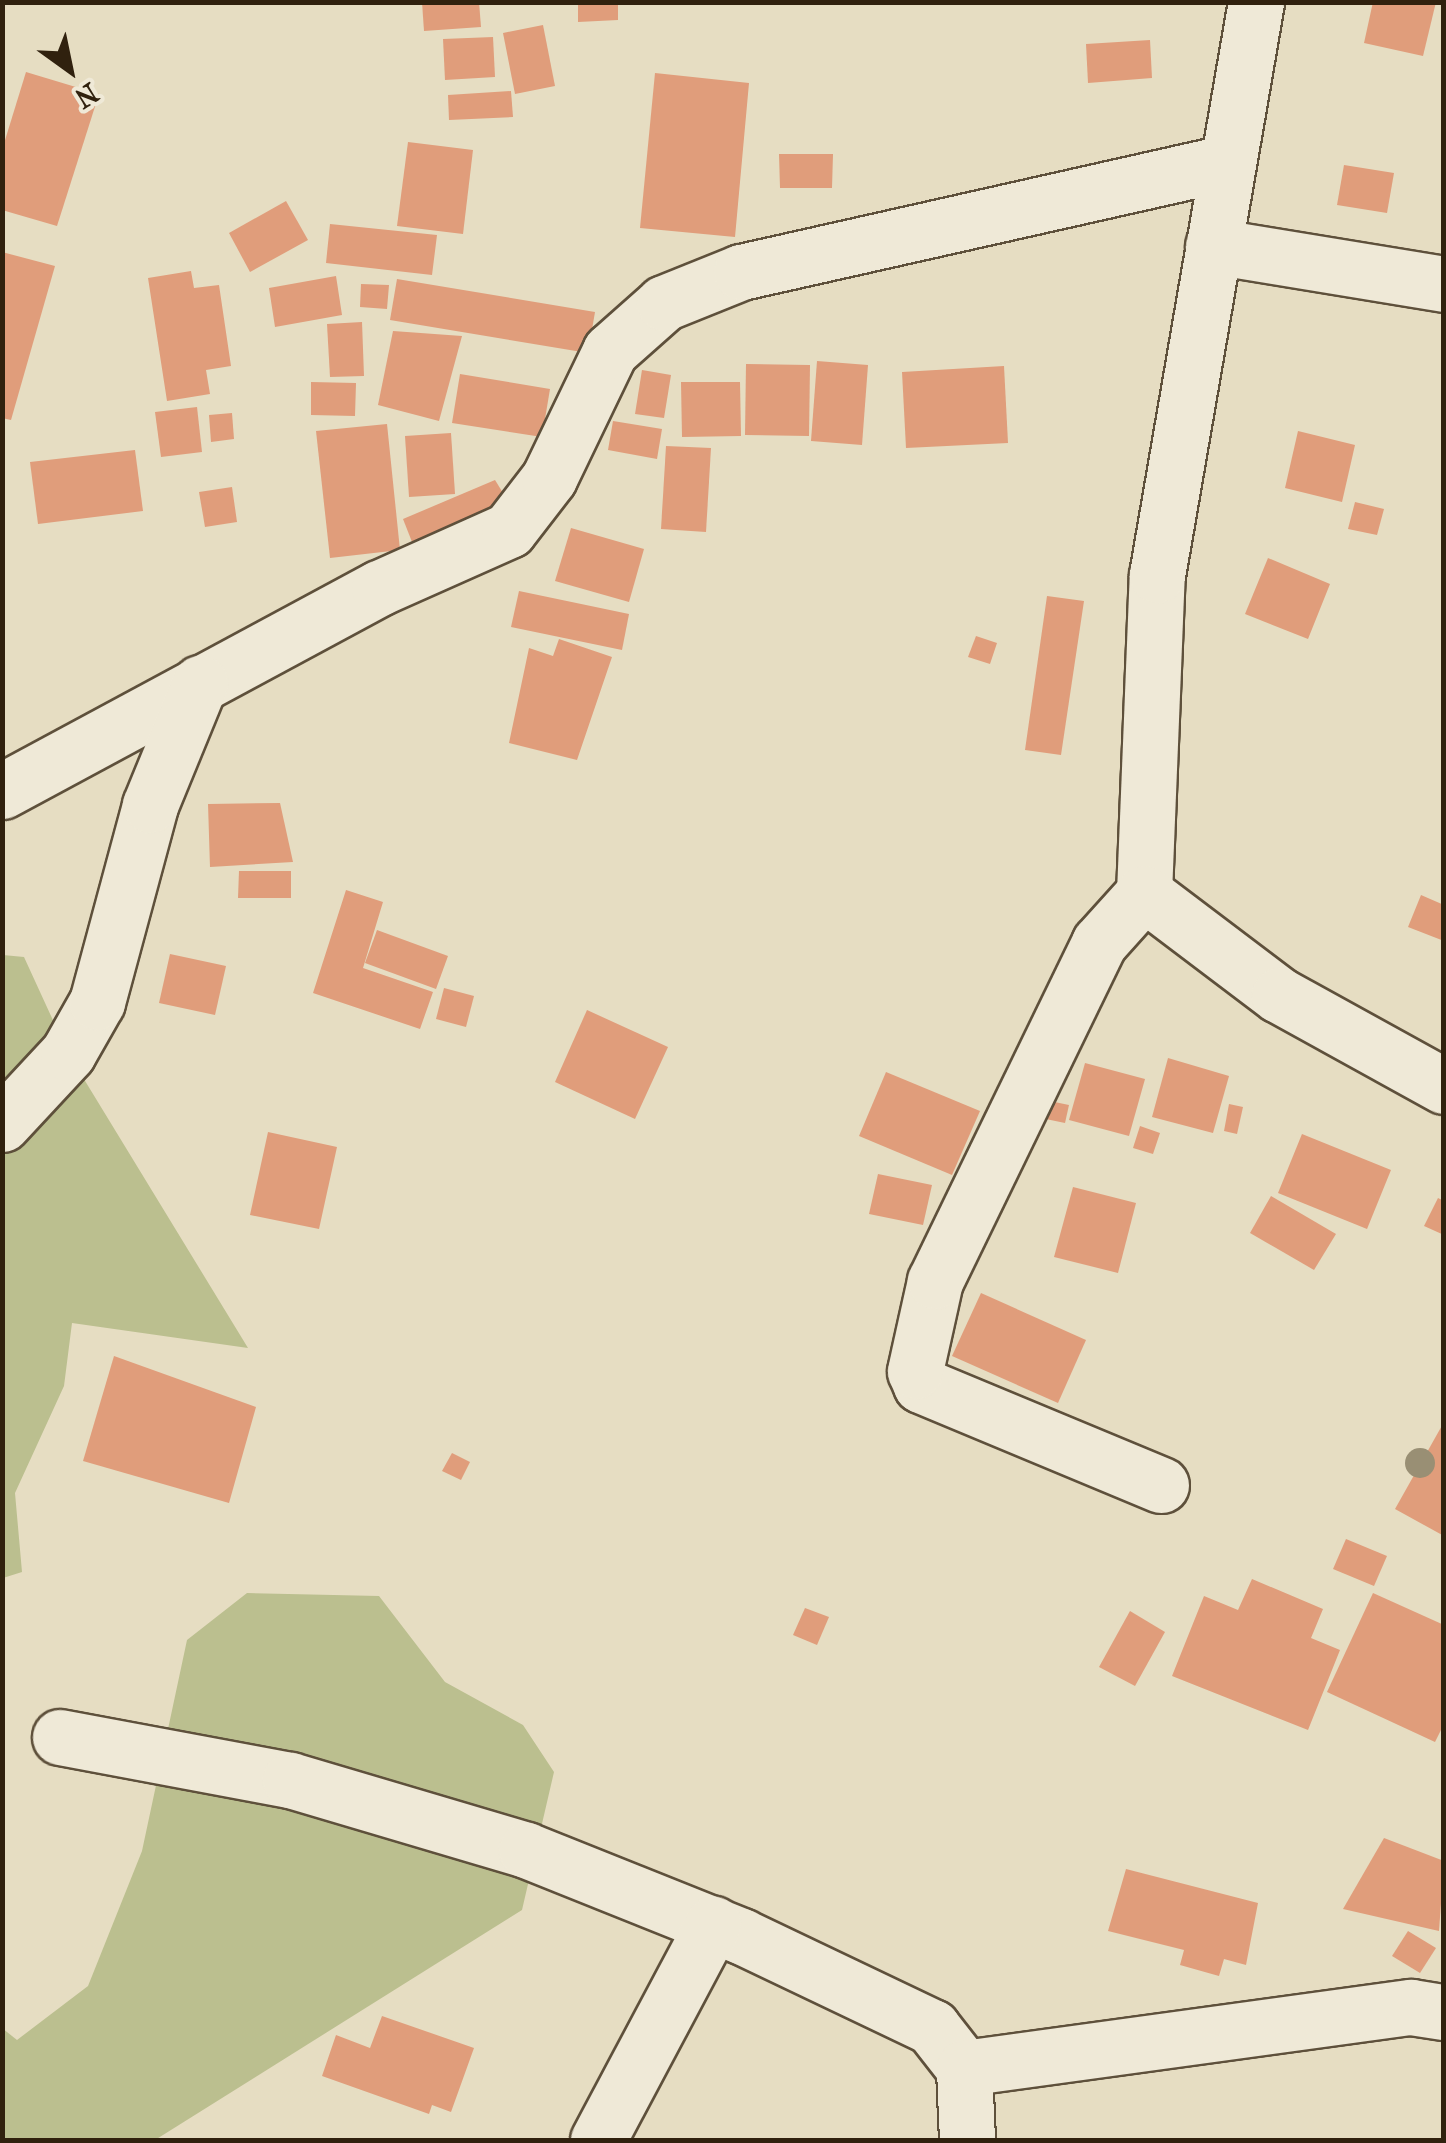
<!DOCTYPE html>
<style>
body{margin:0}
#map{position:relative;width:1446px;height:2143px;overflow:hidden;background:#e6ddc2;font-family:"IM FELL French Canon",serif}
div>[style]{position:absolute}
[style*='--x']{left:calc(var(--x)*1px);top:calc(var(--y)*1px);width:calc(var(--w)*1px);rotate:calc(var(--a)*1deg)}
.green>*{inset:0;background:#bbbf8f}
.building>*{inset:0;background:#e09d7b}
.roads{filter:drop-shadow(2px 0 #5e503b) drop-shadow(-2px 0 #5e503b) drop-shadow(0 2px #5e503b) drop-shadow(0 -2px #5e503b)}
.minor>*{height:55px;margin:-27.5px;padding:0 27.5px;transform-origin:27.5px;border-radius:27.5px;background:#efe9d7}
.trees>*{width:30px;height:30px;margin:-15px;border-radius:50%;background:#998f74}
span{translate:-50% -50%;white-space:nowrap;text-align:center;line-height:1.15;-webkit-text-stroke:10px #efe9d7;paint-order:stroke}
.frame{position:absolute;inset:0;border:5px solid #30210e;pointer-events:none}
.north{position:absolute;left:20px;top:20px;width:100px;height:100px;-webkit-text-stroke:8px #efe9d7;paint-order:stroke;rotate:147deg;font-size:28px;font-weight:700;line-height:40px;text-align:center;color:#30210e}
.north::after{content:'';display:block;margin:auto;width:35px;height:45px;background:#30210e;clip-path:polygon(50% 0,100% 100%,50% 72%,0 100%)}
</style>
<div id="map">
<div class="green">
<div style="clip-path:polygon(3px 955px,24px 957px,68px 1053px,248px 1348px,72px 1323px,64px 1386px,15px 1493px,22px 1572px,3px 1578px)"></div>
<div style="clip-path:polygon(247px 1593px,379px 1596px,445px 1682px,523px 1725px,554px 1772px,522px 1910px,155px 2140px,3px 2140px,2px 2028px,17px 2040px,88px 1986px,142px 1851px,187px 1640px)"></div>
</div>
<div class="building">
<div style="clip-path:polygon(422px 2px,479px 2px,481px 27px,424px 31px)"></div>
<div style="clip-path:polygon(578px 2px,618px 2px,618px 20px,578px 22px)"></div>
<div style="clip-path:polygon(1373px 2px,1436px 2px,1423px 56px,1364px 43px)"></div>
<div style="clip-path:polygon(543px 25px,555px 86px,515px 94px,503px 33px)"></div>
<div style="clip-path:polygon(493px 37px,495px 77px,445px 80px,443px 39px)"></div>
<div style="clip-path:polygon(1150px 40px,1152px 78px,1088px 83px,1086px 44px)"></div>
<div style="clip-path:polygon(26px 72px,99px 94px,57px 226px,2px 210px,2px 150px)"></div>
<div style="clip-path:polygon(655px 73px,749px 83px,735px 237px,640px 228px)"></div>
<div style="clip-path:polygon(511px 91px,513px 117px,449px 120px,448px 95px)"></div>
<div style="clip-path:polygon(408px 142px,473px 150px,463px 234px,397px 226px)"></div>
<div style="clip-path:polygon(779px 154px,833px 154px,832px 188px,780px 188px)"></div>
<div style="clip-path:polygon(1344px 165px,1394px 173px,1387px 213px,1337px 205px)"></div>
<div style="clip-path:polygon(286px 201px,308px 240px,250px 272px,229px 233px)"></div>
<div style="clip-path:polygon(330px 224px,437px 235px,432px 275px,326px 263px)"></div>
<div style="clip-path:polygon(2px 252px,55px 266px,11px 420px,2px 418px)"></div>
<div style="clip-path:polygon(191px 271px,194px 288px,219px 285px,231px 366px,206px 370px,210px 394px,167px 401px,148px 278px)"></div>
<div style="clip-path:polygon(336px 276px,342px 315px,275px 327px,269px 288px)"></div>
<div style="clip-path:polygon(397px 279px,595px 312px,588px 353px,390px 320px)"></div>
<div style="clip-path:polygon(361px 284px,389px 285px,387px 309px,360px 307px)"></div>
<div style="clip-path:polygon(362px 322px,364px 376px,330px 377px,327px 324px)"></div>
<div style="clip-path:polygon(393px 331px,462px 336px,439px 421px,378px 405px)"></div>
<div style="clip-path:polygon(817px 361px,868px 365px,862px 445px,811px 441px)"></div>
<div style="clip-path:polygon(746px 364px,810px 365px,809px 436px,745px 435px)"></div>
<div style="clip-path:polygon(1004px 366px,1008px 443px,906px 448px,902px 372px)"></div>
<div style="clip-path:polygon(642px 370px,671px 375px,664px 418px,635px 414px)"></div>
<div style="clip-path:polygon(460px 374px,550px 389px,542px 437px,452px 423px)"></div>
<div style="clip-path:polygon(311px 382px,356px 383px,355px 416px,311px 415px)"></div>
<div style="clip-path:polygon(681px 382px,740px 382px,741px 436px,682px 437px)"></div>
<div style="clip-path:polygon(197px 407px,202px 452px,161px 457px,155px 412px)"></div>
<div style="clip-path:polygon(232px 413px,234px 439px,211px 442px,209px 415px)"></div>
<div style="clip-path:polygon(613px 421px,662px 429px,657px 459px,608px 450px)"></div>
<div style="clip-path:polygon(387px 424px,400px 550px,330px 558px,316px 431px)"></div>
<div style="clip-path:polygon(1298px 431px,1355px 445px,1342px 502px,1285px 488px)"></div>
<div style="clip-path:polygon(451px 433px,455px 494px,409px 497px,405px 436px)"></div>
<div style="clip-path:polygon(666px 446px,711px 448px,706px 532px,661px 529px)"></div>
<div style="clip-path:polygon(135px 450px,143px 511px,38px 524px,30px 462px)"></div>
<div style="clip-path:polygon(495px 480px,508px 501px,414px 547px,403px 519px)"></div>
<div style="clip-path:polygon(232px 487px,237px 522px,205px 527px,199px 492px)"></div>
<div style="clip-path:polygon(1355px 502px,1384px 509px,1377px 535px,1348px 529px)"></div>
<div style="clip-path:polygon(571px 528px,644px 549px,629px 602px,555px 581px)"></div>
<div style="clip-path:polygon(1268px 558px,1330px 584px,1308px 639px,1245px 614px)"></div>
<div style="clip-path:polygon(519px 591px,629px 614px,622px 650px,511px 627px)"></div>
<div style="clip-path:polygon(1047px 596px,1084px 601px,1061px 755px,1025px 750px)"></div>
<div style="clip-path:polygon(976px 636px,997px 643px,990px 664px,968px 657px)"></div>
<div style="clip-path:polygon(559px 639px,612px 657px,577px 760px,509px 743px,529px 648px,553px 656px)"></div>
<div style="clip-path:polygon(280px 803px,293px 862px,210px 867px,208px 804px)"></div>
<div style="clip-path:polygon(239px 871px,291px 871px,291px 898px,238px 898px)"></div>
<div style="clip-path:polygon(346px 890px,383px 902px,363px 968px,433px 992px,420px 1029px,313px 993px)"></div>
<div style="clip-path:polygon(1421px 895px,1444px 905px,1444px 941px,1408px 927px)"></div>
<div style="clip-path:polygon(377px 930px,448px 956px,436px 989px,365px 963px)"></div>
<div style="clip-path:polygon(170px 954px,226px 966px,215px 1015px,159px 1003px)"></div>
<div style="clip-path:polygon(444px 988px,474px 996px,466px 1027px,436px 1019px)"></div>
<div style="clip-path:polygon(587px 1010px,668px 1047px,635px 1119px,555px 1082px)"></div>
<div style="clip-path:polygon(1168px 1058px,1229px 1076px,1213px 1133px,1152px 1117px)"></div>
<div style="clip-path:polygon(1085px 1063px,1145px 1079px,1129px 1136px,1069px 1120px)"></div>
<div style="clip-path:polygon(886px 1072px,980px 1111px,952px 1175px,859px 1136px)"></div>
<div style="clip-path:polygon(1045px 1100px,1069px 1105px,1065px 1123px,1041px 1118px)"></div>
<div style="clip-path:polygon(1229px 1104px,1243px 1107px,1237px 1134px,1224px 1131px)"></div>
<div style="clip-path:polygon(1140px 1126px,1160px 1133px,1153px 1154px,1133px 1148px)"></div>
<div style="clip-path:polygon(268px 1132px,337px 1147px,319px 1229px,250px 1215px)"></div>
<div style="clip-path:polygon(1302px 1134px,1391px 1170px,1367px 1229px,1278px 1193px)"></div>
<div style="clip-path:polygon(878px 1174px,932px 1185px,923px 1225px,869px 1214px)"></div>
<div style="clip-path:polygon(1073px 1187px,1136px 1203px,1118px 1273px,1054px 1257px)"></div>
<div style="clip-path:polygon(1271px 1196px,1336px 1234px,1314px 1270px,1250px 1233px)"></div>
<div style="clip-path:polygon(1438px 1198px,1444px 1201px,1444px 1235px,1424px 1226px)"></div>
<div style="clip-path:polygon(981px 1293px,1086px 1340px,1058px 1403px,952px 1356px)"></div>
<div style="clip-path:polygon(114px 1356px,256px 1407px,229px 1503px,83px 1461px)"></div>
<div style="clip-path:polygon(1444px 1422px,1444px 1536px,1395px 1509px)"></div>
<div style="clip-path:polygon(452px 1453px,470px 1462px,461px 1480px,442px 1471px)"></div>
<div style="clip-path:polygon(1346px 1539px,1387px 1556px,1374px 1586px,1333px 1569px)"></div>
<div style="clip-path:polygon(1252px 1579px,1323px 1609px,1311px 1638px,1340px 1650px,1308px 1730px,1172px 1676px,1204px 1596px,1238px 1610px)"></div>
<div style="clip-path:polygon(1373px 1593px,1444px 1625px,1444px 1724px,1435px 1742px,1327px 1692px)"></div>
<div style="clip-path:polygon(805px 1608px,829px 1617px,817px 1645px,793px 1635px)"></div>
<div style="clip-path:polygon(1130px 1611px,1165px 1632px,1135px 1686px,1099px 1667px)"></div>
<div style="clip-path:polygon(1384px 1838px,1444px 1861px,1439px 1931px,1343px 1909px)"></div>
<div style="clip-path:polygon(1126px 1869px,1258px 1903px,1246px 1965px,1224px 1959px,1219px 1976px,1180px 1965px,1184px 1950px,1108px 1931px)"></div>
<div style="clip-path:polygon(1408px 1931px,1436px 1948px,1420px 1973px,1392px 1956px)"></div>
<div style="clip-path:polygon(382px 2016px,474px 2048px,451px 2112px,432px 2105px,429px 2114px,322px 2076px,336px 2035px,370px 2048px)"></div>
</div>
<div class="roads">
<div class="minor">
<div style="--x:1213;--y:246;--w:234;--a:9.3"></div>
<div style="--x:2;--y:791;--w:428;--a:-28.3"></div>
<div style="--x:379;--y:588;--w:142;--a:-24"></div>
<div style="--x:509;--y:530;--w:66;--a:-52.4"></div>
<div style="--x:549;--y:478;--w:141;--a:-64.3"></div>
<div style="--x:610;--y:351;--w:72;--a:-41.6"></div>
<div style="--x:664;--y:303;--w:83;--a:-21.9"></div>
<div style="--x:741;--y:272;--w:492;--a:-12.7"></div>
<div style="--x:1144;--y:893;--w:318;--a:-87.7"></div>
<div style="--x:1157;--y:575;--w:581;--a:-80.2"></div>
<div style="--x:2;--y:1124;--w:97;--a:-47.1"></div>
<div style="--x:68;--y:1053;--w:59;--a:-60.4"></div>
<div style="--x:97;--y:1002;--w:204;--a:-74.9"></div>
<div style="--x:150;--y:805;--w:132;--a:-67.7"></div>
<div style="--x:1161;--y:1485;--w:260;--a:-157.4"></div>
<div style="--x:921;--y:1385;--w:15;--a:-113"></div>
<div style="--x:915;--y:1371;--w:92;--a:-77.5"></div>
<div style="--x:935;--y:1281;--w:376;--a:-64.1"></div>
<div style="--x:1099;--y:943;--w:67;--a:-48"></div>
<div style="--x:1144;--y:893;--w:169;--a:37.1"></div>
<div style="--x:1279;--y:995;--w:188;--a:28.9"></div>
<div style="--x:60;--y:1737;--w:234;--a:10.6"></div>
<div style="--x:290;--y:1780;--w:246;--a:16.5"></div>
<div style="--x:526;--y:1850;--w:232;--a:21.8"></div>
<div style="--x:741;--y:1936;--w:212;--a:25.5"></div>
<div style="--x:932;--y:2027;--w:52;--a:52"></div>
<div style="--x:964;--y:2068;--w:72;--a:87.6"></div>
<div style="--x:964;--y:2068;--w:451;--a:-7.8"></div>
<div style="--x:1411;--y:2007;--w:33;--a:9"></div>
<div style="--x:598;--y:2140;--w:245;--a:-62"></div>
</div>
</div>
<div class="trees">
<div style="left:1420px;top:1463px"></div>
</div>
<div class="frame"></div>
<div class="north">N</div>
</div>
